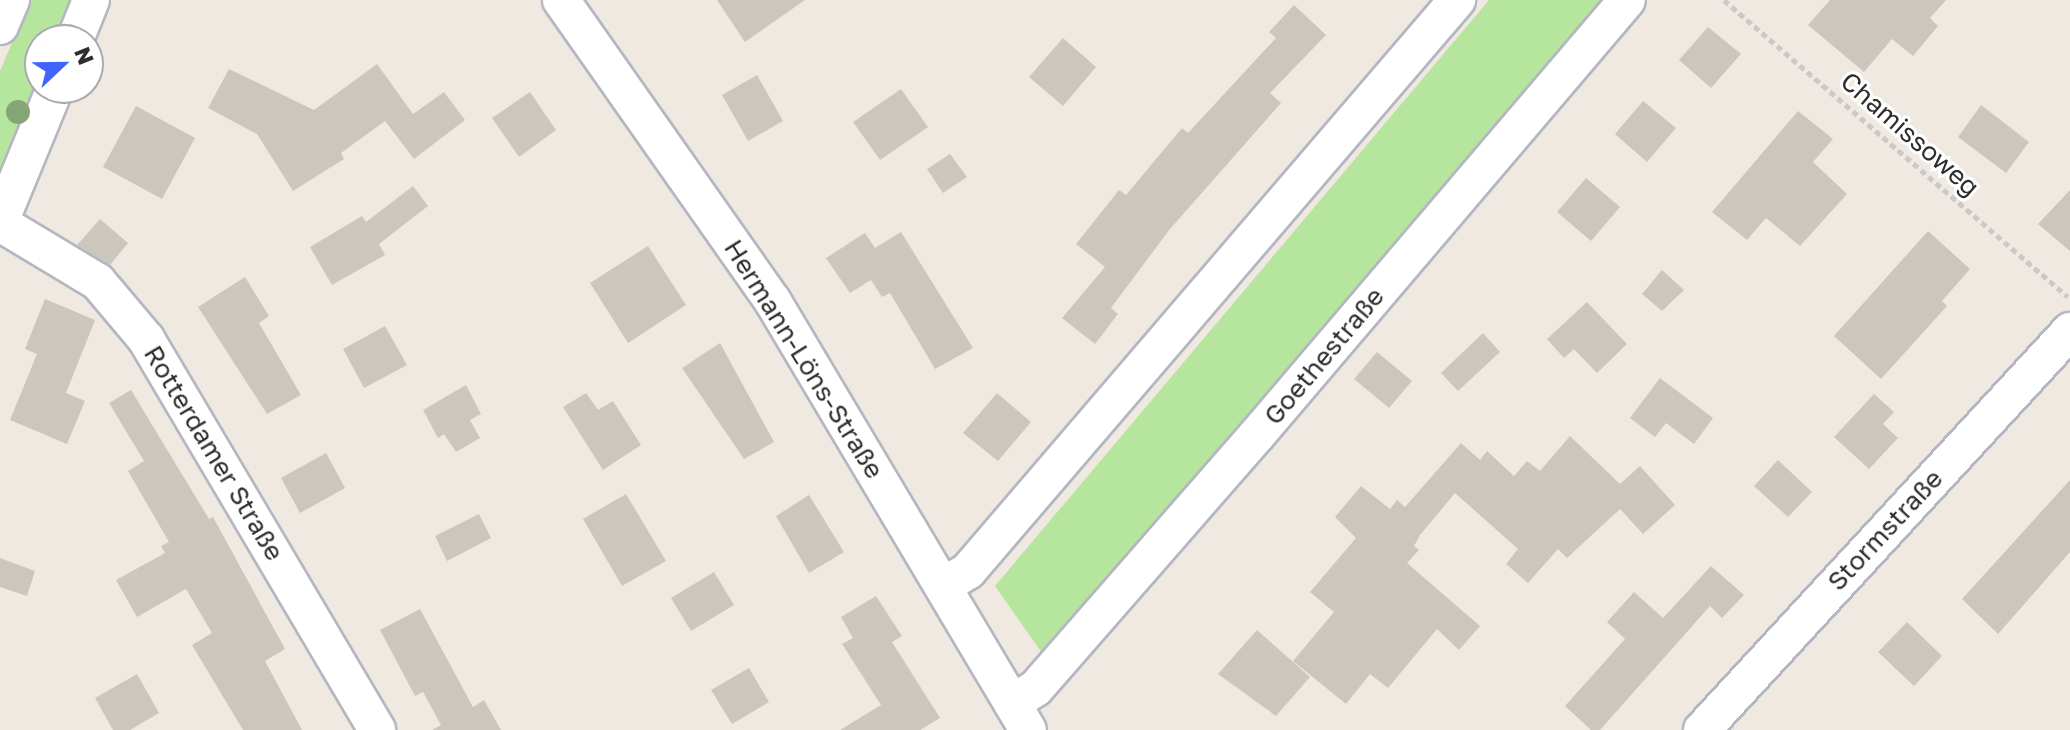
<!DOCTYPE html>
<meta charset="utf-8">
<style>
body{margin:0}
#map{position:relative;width:2070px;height:730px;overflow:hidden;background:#efe9e1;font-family:"Golos Text",sans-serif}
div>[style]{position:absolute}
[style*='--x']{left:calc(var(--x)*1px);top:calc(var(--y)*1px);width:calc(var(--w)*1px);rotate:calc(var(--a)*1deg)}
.green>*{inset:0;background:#b6e59e}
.building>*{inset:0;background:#cbc7bf}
.path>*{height:5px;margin-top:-2.5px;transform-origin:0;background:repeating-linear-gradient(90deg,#c9c9c9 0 6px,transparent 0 10px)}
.roads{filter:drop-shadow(2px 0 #b4b7c1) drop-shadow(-2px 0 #b4b7c1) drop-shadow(0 2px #b4b7c1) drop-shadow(0 -2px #b4b7c1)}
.minor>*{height:36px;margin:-18px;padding:0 18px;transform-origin:18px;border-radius:18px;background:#fff}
.trees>*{width:24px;height:24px;margin:-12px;border-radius:50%;background:#84a574}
span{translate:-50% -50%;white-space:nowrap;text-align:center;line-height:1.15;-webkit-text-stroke:6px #fff;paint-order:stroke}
.street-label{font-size:26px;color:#2e2e2e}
.north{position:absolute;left:24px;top:24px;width:80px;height:80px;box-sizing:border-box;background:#fff;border:2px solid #ababab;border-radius:50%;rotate:68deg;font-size:22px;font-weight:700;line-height:32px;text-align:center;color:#2e2e2e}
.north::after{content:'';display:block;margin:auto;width:28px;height:36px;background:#4264fb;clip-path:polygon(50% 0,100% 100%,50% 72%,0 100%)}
</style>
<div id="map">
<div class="green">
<div style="clip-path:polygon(30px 0,78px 0,62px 40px,40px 40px,40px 88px,0 194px,0 71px)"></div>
<div style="clip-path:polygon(1489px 0,1610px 0,1047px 660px,995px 586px)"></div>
</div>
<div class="building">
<div style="clip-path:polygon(717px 0,805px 0,745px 42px)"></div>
<div style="clip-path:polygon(1830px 0,1946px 0,1930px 18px,1938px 26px,1913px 56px,1892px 39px,1864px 72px,1808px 25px)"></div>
<div style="clip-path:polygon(1294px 5px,1326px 35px,1270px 93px,1281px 103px,1170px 229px,1111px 308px,1118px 314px,1095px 344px,1062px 318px,1105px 267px,1076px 244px,1119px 190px,1126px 195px,1182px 128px,1188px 133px,1276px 38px,1269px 32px)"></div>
<div style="clip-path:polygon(1708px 27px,1741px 54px,1711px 88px,1679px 60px)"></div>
<div style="clip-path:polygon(1063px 38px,1096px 67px,1063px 106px,1029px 77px)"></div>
<div style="clip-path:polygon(377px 64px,413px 114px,444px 92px,465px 120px,414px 159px,385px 121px,341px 153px,344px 159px,293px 191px,257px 134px,208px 108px,229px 69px,314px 110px)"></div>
<div style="clip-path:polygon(757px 75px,783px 121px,748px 141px,722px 95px)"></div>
<div style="clip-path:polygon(901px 89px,928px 127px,880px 160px,853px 122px)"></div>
<div style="clip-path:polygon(530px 92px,556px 130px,519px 157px,492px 118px)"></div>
<div style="clip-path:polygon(1643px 101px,1676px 128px,1647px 162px,1615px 134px)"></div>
<div style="clip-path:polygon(1981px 105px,2029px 142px,2006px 173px,1958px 137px)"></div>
<div style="clip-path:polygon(136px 106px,195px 138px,162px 199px,103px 167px)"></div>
<div style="clip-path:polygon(1798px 111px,1833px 139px,1813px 162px,1847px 194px,1800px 246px,1766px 218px,1747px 240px,1712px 212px)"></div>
<div style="clip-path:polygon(950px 154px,967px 177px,943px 193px,927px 169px)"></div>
<div style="clip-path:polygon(1586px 178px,1620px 207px,1591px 241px,1557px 212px)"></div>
<div style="clip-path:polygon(413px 186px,428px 206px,379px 244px,385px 255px,332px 285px,310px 247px,362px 216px,366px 222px)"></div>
<div style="clip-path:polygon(2070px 190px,2070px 251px,2038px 224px)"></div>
<div style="clip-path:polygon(100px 219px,128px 243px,110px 265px,77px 245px)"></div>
<div style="clip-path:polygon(1928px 231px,1970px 269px,1942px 301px,1947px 306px,1881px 379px,1834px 336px)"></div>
<div style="clip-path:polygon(901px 232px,973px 348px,935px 369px,890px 293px,882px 297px,871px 280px,850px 293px,826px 258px,865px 233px,875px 248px)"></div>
<div style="clip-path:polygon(648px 246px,686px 305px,628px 343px,590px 283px)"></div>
<div style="clip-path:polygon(1662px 270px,1684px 290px,1662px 311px,1642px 294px)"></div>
<div style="clip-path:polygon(245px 277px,269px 316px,259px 323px,301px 395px,267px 414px,198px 307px)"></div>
<div style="clip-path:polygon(45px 299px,95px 320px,66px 393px,85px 401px,67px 444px,10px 420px,37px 354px,25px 349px)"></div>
<div style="clip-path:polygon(1587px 302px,1627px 344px,1597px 373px,1574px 349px,1564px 358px,1547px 339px)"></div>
<div style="clip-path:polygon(385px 326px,407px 365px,364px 388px,343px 349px)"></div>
<div style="clip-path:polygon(1483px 333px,1500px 352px,1458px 391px,1441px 373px)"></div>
<div style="clip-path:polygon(720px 343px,774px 442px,744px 459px,682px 368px)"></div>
<div style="clip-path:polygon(1377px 352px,1412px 381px,1389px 408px,1354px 379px)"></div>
<div style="clip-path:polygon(1660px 378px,1713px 418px,1694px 444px,1666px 423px,1655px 437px,1630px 418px)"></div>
<div style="clip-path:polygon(466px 385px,481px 414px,470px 420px,480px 438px,456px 452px,444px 434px,438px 438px,423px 410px)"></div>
<div style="clip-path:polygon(131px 390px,209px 519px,213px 517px,285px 649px,265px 661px,302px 730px,243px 730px,192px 645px,212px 633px,186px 589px,137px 617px,116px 580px,165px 553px,161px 546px,169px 542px,128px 471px,144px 461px,109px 403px)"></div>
<div style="clip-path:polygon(586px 393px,598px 410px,613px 401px,641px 445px,603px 470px,563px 407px)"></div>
<div style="clip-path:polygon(997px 393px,1031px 422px,998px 461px,963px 433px)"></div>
<div style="clip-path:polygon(1874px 394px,1894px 412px,1883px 424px,1898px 438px,1869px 469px,1834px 437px)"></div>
<div style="clip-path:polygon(1570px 436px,1620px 484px,1640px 466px,1675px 505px,1643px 534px,1620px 509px,1567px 558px,1558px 549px,1528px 583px,1506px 564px,1518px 549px,1455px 493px,1420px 535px,1414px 546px,1419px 550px,1407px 563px,1480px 626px,1459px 650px,1437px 629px,1388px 688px,1370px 674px,1346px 704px,1293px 661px,1334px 612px,1310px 592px,1356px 538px,1335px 517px,1361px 486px,1390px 509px,1397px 500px,1405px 507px,1461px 443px,1480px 460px,1487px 451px,1514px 476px,1527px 461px,1540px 471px)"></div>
<div style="clip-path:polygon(326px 453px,345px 488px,300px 513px,281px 478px)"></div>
<div style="clip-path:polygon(1778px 460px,1812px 492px,1788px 517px,1754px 486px)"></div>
<div style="clip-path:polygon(2070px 480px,2070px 552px,1998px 634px,1962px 599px)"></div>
<div style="clip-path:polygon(626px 494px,666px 561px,622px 586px,583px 519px)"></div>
<div style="clip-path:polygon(809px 495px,844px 552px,809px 573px,776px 516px)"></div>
<div style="clip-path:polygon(479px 514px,491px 538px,447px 561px,435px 536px)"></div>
<div style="clip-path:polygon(0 558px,35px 571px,27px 596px,0 587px)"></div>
<div style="clip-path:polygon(1711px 566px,1744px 595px,1722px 618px,1710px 606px,1600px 730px,1591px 730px,1565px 706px,1625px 639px,1607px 622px,1634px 592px,1663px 618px)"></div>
<div style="clip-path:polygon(714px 572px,734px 605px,691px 631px,671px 598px)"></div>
<div style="clip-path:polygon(876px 596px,902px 636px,892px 642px,940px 718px,920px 730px,840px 730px,881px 705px,842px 644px,853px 638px,841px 617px)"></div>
<div style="clip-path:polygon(420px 609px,473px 707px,484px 700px,501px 730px,432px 730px,441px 725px,423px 692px,415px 696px,380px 630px)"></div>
<div style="clip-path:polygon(1907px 622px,1942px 656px,1914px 686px,1878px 652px)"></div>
<div style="clip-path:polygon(1257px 630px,1310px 677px,1276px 716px,1218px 674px)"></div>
<div style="clip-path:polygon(749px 668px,769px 702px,732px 724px,711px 690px)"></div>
<div style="clip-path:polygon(137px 674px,159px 713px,130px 730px,113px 730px,95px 698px)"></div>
</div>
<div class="path">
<div style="--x:1724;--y:0;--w:454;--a:40.8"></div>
</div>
<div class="roads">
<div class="minor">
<div style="--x:561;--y:0;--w:367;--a:54.9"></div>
<div style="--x:772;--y:300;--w:500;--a:59.23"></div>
<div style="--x:0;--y:26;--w:28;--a:-67"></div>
<div style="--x:75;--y:40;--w:43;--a:-68.2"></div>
<div style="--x:0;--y:222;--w:145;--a:-67.7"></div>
<div style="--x:0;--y:223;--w:114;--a:31"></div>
<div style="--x:98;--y:282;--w:75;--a:49.9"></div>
<div style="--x:146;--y:339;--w:454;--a:59.4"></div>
<div style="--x:943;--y:586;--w:29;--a:-31"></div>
<div style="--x:968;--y:571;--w:752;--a:-49.42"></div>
<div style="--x:1012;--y:703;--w:28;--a:-32"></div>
<div style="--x:1036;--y:688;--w:335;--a:-48.9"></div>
<div style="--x:1256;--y:436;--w:572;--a:-49.6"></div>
<div style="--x:1702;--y:730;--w:543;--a:-47.31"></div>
</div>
</div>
<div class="trees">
<div style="left:18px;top:112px"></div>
</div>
<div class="street-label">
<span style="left:1910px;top:134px;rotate:41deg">Chamissoweg</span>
<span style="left:1324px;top:356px;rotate:-50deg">Goethestraße</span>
<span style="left:804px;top:359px;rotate:58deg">Hermann-Löns-Straße</span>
<span style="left:214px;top:453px;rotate:59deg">Rotterdamer Straße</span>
<span style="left:1885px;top:530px;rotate:-47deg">Stormstraße</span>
</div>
<div class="north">N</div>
</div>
